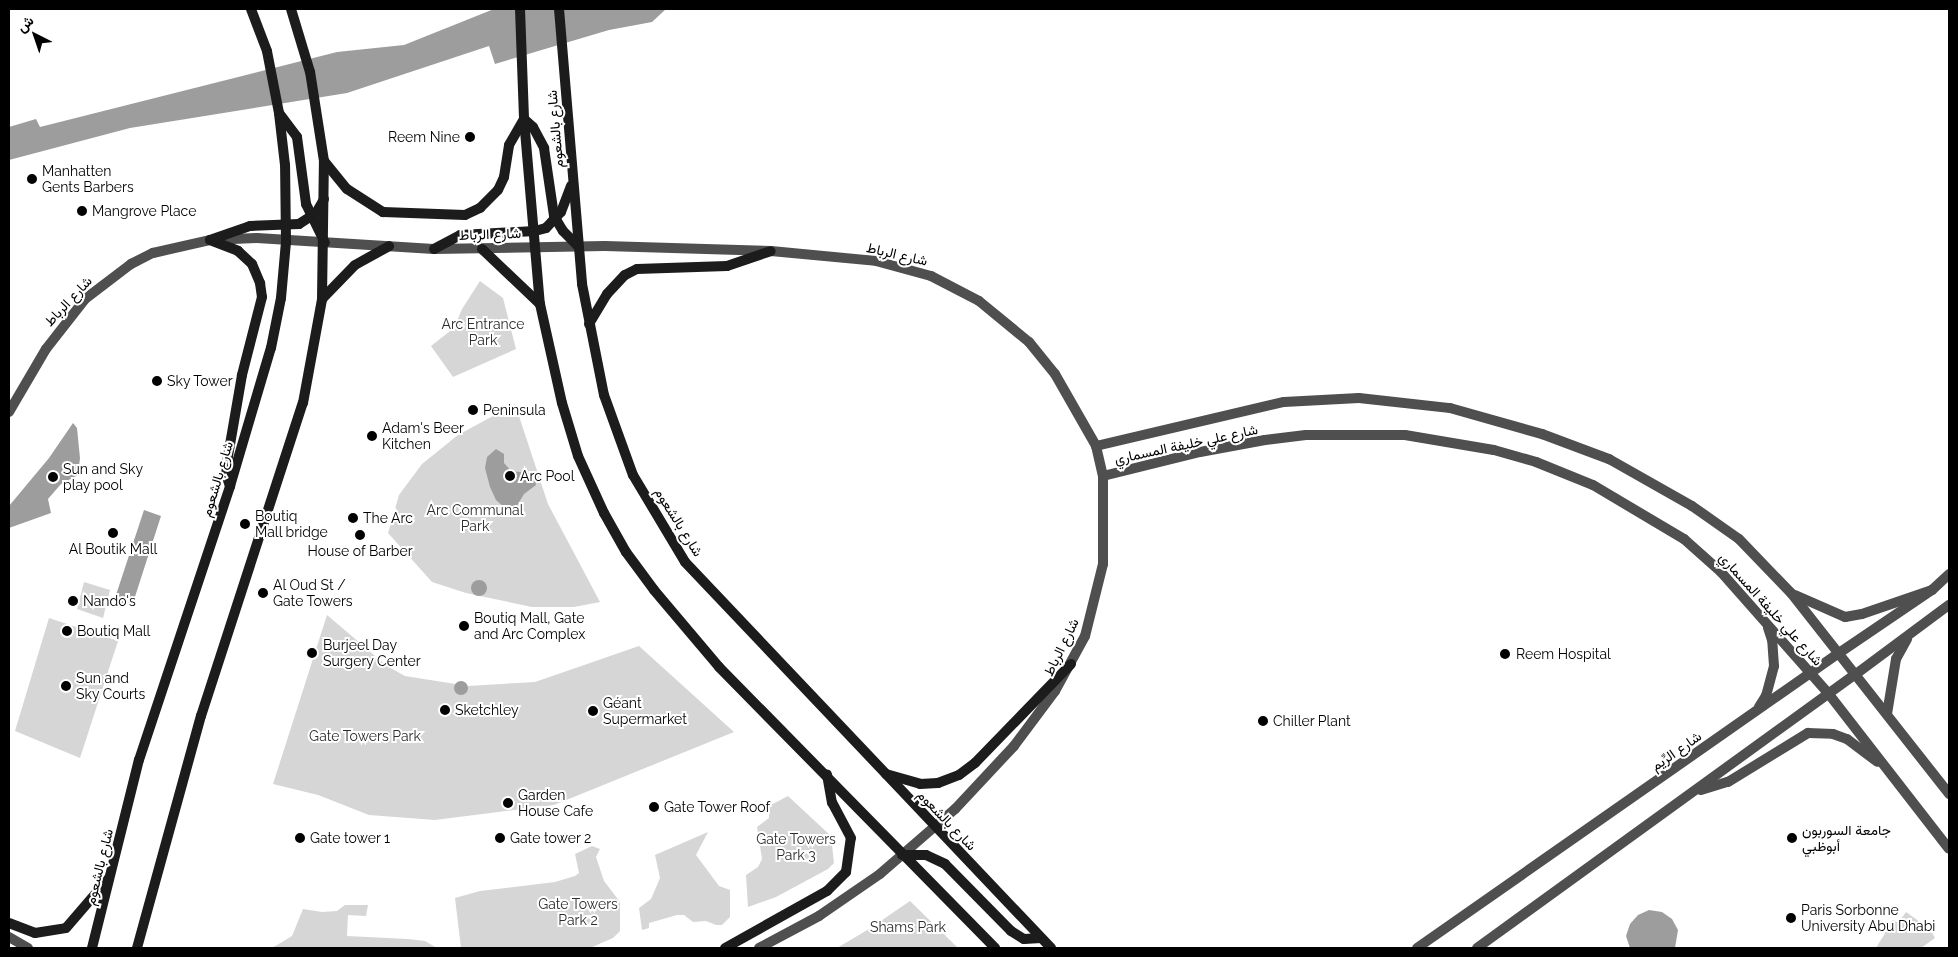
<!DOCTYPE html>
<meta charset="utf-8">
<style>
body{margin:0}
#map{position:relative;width:1958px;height:957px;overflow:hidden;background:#fff;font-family:Raleway,Vazirmatn,sans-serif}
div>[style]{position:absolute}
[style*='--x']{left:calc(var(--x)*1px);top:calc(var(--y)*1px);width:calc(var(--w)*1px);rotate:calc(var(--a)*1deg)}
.green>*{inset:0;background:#d6d6d6}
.water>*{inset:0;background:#9d9d9d}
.round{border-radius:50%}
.minor>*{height:10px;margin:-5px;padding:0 5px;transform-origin:5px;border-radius:5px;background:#4f4f4f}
.tertiary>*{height:10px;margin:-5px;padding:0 5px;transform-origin:5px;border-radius:5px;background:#4f4f4f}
.secondary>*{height:10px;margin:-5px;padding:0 5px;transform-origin:5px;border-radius:5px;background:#1c1c1c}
.dots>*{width:14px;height:14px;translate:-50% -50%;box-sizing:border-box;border:2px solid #fff;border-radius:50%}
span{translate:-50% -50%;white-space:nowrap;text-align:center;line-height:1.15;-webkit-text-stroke:4px #fff;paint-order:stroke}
.street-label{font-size:14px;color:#000}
.poi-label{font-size:14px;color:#000}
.right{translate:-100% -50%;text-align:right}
.left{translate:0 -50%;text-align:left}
.park-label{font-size:14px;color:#2d2d2d}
.frame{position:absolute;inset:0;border:10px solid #000;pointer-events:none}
.north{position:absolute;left:10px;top:10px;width:50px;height:50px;-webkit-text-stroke:4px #fff;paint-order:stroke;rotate:319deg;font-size:14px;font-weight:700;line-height:20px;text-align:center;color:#000}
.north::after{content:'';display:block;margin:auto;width:18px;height:22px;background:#000;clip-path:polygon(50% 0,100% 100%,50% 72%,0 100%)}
</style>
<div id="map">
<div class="green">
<div style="clip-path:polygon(480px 281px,503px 298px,516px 349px,453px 377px,431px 346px,454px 328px,462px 309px)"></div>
<div style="clip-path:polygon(515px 404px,548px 504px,600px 602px,574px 607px,532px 607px,466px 593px,432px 582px,388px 533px,399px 495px,422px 464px,458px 435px)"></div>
<div style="clip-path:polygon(84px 582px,110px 590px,103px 618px,77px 609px)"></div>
<div style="clip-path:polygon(327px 615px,387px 666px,405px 676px,468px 686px,535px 682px,639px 646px,734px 732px,554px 805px,435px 820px,369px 815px,318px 795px,273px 784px)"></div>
<div style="clip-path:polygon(49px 618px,118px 641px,80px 758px,15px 731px)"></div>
<div style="clip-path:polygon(788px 796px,831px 836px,834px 863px,828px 869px,776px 897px,748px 907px,746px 875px,758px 867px,762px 859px,757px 827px,769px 818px,769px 806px)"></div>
<div style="clip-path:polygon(708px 832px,696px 855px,719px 886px,730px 890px,730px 917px,722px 925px,716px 925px,706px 921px,693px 922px,684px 915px,677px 915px,649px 923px,649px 928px,642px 930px,639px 908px,651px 899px,660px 878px,655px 855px)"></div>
<div style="clip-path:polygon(592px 846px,600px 849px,596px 857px,604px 881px,620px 902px,620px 931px,613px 938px,590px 948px,461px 948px,455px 898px,480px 891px,555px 882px,575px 876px,579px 873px,575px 854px)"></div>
<div style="clip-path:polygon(910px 901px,958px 948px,837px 948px,869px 929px)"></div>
<div style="clip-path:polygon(345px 905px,368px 905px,366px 916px,348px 915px,347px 936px,408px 939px,425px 941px,437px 948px,272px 948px,292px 936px,303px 909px,322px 912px,337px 911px)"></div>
<div style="clip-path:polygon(1906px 912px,1930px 929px,1935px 938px,1921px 948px,1876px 948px,1893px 920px,1898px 923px)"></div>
</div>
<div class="water">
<div style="clip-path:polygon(494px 9px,666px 9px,652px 22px,609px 30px,495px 64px,489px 46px,347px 93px,130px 128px,9px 160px,9px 127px,36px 119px,40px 127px,337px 52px,404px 45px)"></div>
<div style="clip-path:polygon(73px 423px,77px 428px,80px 458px,78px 475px,61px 484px,48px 499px,51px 513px,9px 528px,9px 506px,49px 458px)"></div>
<div style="clip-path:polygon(496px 449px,504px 454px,504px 463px,511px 471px,530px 473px,535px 479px,536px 485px,524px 494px,515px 509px,505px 508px,496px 500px,490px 487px,485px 468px,487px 457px)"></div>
<div style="clip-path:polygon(144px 510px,161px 516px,132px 606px,114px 601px)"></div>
<div class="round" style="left:471px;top:580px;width:16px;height:16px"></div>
<div class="round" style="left:454px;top:681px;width:14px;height:14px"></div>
<div style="clip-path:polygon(1649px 910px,1662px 912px,1672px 919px,1678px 930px,1675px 948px,1630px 948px,1626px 936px,1630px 924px,1638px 915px)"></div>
</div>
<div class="minor">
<div style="--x:1839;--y:653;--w:112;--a:-34.1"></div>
<div style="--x:1932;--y:590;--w:23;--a:-43"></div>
<div style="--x:1856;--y:674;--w:116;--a:-36.6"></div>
</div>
<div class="tertiary">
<div style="--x:9;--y:412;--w:73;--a:-59.6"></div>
<div style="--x:46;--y:349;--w:63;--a:-52"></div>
<div style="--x:85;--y:299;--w:58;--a:-37.3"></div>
<div style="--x:131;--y:264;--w:25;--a:-27"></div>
<div style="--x:153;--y:253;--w:58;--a:-12.8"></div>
<div style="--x:210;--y:240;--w:47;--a:-2.4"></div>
<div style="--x:257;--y:238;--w:177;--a:3.6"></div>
<div style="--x:434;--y:249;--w:171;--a:-1"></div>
<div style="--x:605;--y:246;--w:166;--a:1.7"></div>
<div style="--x:771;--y:251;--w:105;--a:5.4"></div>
<div style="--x:876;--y:261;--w:57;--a:15.3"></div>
<div style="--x:931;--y:276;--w:54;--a:27.5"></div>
<div style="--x:979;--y:301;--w:65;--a:39.4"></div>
<div style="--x:1029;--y:342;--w:41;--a:50.9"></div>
<div style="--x:1055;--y:374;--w:83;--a:60.3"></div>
<div style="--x:1096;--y:446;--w:31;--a:77"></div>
<div style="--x:1103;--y:476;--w:88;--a:90"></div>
<div style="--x:1103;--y:564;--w:74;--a:104"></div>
<div style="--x:1085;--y:636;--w:63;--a:118.6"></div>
<div style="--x:1055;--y:691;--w:69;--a:126.7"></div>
<div style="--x:1014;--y:746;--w:86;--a:133.1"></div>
<div style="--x:955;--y:809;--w:99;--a:139.1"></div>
<div style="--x:880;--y:874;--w:74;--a:145.5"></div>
<div style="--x:819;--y:916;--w:68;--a:151.9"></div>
<div style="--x:1096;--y:446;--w:193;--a:-13.2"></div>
<div style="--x:1284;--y:402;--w:75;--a:-3.1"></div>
<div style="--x:1359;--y:398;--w:92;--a:6.3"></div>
<div style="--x:1450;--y:408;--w:96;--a:15.8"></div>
<div style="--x:1542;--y:434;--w:72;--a:20.5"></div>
<div style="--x:1609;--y:459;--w:95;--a:29.5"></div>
<div style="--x:1692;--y:506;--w:57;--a:35.1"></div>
<div style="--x:1739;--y:539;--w:75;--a:46.1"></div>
<div style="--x:1791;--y:593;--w:256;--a:51.8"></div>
<div style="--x:1103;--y:476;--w:100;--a:-13.9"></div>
<div style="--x:1200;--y:452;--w:66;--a:-10.5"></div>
<div style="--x:1265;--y:440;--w:41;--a:-7"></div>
<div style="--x:1306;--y:435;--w:99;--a:0"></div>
<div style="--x:1405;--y:435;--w:90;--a:9.6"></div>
<div style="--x:1494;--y:450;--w:44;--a:15.9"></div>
<div style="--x:1536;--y:462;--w:61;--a:22"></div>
<div style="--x:1593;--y:485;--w:106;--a:30.7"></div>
<div style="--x:1684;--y:539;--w:50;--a:41.7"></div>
<div style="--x:1721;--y:572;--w:162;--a:48.5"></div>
<div style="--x:1828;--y:693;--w:197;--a:52.2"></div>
<div style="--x:1795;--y:595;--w:55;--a:23.7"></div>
<div style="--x:1845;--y:617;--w:17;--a:-10"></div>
<div style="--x:1862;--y:614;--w:74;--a:-18.9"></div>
<div style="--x:1759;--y:707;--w:13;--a:-58"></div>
<div style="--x:1766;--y:696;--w:31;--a:-75"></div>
<div style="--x:1774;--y:666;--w:26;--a:-94"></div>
<div style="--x:1772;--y:640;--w:13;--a:-108"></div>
<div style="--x:1887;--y:714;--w:56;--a:-80.7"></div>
<div style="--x:1896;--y:659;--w:23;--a:-61"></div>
<div style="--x:1701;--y:790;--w:28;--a:-17"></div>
<div style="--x:1728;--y:782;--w:94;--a:-31.5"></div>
<div style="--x:1808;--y:733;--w:25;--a:2"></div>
<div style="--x:1833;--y:734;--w:15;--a:20"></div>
<div style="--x:1847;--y:739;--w:38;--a:37"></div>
<div style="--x:9;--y:937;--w:22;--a:30"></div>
<div style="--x:1417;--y:948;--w:515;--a:-34.96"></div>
<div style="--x:1477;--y:948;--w:468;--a:-35.9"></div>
</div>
<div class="secondary">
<div style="--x:520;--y:9;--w:110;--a:87.9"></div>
<div style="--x:524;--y:119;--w:186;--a:85.1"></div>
<div style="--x:540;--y:304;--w:101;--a:77.5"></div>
<div style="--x:562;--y:403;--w:55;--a:73.2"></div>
<div style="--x:578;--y:456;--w:63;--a:65.5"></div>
<div style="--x:604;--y:513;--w:45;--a:60.6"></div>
<div style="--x:626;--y:552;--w:47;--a:53.6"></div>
<div style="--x:654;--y:590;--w:101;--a:49.8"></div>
<div style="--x:719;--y:667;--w:394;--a:45.5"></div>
<div style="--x:559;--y:9;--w:276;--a:85.2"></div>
<div style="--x:582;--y:284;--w:113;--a:78.8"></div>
<div style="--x:604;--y:395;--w:85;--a:70.1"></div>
<div style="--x:633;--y:475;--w:101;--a:59.1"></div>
<div style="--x:685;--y:562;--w:532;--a:46.52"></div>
<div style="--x:279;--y:113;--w:30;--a:53"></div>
<div style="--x:297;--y:137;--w:68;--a:82.3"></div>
<div style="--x:306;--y:204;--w:43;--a:64"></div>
<div style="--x:524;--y:119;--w:12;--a:42"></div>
<div style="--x:533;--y:127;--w:24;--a:62"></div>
<div style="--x:544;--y:148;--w:69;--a:81.6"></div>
<div style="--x:554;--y:216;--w:17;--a:59"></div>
<div style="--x:563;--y:231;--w:21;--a:45"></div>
<div style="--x:324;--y:161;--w:36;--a:51"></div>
<div style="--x:347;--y:189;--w:43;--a:32.6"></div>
<div style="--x:383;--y:212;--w:82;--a:2.1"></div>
<div style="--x:465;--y:215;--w:17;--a:-25"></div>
<div style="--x:480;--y:208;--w:25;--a:-45"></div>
<div style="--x:498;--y:190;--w:14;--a:-65"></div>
<div style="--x:504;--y:177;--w:32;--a:-81"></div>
<div style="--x:509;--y:145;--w:30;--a:-60"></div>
<div style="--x:210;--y:240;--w:30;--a:21"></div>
<div style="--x:238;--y:251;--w:19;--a:43"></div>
<div style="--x:252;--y:264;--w:21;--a:67"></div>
<div style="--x:260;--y:283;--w:14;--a:82"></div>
<div style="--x:262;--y:297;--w:81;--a:104.4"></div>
<div style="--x:242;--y:375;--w:82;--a:99.8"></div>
<div style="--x:228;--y:456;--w:18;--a:96"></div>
<div style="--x:226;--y:474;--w:13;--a:72"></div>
<div style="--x:210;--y:240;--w:42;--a:-19.3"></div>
<div style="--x:250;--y:226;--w:49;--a:-2.3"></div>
<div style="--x:299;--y:224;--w:20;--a:-33"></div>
<div style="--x:316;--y:213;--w:16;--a:-60"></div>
<div style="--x:434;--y:249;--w:30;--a:-28"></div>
<div style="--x:460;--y:235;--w:75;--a:-3.1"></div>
<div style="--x:535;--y:231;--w:11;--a:-15"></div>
<div style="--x:546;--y:228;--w:22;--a:-47"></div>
<div style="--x:561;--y:212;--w:28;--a:-69"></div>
<div style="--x:482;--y:249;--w:80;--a:43.5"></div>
<div style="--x:322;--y:299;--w:47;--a:-45.9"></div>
<div style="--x:355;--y:265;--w:39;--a:-29"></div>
<div style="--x:589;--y:324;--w:35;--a:-59"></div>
<div style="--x:607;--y:294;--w:26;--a:-47"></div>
<div style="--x:625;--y:275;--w:13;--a:-27"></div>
<div style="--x:637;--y:269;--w:90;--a:-1.9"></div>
<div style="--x:727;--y:266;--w:46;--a:-18.8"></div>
<div style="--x:886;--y:774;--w:35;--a:16"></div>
<div style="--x:920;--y:784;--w:18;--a:-3"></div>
<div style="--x:938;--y:783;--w:22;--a:-21"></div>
<div style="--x:959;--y:775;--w:20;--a:-37"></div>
<div style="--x:975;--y:763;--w:138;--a:-45.9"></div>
<div style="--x:902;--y:855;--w:24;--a:0"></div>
<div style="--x:926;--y:855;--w:21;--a:25"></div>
<div style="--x:945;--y:864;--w:94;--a:45.4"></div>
<div style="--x:1011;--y:931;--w:15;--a:32"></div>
<div style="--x:1024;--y:939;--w:17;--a:-3"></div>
<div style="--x:9;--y:923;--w:28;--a:21"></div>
<div style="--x:35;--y:933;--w:31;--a:-9"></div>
<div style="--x:66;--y:928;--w:66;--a:-49.3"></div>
<div style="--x:92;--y:948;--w:194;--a:-76"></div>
<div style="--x:139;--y:760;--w:289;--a:-71.6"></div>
<div style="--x:230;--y:486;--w:144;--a:-73.5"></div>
<div style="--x:271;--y:348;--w:51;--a:-78.7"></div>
<div style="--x:281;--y:298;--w:56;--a:-84.9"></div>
<div style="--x:286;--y:242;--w:77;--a:-90.7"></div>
<div style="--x:285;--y:165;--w:52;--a:-96.6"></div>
<div style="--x:279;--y:113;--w:63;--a:-101"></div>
<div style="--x:267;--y:51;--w:45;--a:-110.9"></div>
<div style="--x:137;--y:948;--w:241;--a:-74.6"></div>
<div style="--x:201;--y:716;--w:329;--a:-72"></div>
<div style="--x:303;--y:403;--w:106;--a:-79.6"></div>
<div style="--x:322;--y:299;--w:138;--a:-89.2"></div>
<div style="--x:324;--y:161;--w:90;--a:-98.9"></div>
<div style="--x:310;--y:72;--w:66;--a:-106.8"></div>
<div style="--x:725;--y:948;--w:117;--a:-29.2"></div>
<div style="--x:827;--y:891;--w:27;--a:-45"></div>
<div style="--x:846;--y:872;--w:34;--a:-82"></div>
<div style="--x:851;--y:838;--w:40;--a:-118"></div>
<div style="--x:832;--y:803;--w:29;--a:-100"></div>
</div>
<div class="dots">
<div style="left:470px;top:137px;background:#000"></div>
<div style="left:32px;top:179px;background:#000"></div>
<div style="left:82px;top:211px;background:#000"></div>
<div style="left:157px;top:381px;background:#000"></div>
<div style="left:473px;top:410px;background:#000"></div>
<div style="left:372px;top:436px;background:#000"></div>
<div style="left:510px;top:476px;background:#000"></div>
<div style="left:53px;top:477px;background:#000"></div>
<div style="left:353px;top:518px;background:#000"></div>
<div style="left:245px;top:524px;background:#000"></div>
<div style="left:113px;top:533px;background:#000"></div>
<div style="left:360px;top:535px;background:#000"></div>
<div style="left:263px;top:593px;background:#000"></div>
<div style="left:73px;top:601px;background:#000"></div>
<div style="left:464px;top:626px;background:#000"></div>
<div style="left:67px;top:631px;background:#000"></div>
<div style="left:312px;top:653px;background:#000"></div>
<div style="left:1505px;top:654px;background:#000"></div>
<div style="left:66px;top:686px;background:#000"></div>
<div style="left:445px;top:710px;background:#000"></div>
<div style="left:593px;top:711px;background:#000"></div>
<div style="left:1263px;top:721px;background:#000"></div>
<div style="left:508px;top:803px;background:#000"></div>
<div style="left:654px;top:807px;background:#000"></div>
<div style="left:300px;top:838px;background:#000"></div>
<div style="left:500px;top:838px;background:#000"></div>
<div style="left:1792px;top:838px;background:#000"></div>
<div style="left:1791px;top:918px;background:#000"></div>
</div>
<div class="street-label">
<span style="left:555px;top:129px;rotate:-95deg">شارع بالشعوم</span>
<span style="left:490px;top:234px;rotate:-2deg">شارع الرباط</span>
<span style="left:897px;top:254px;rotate:13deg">شارع الرباط</span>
<span style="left:68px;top:301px;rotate:-47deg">شارع الرباط</span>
<span style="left:1186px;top:444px;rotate:-12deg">شارع علي خليفة المسماري</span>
<span style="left:217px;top:479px;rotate:-73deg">شارع بالشعوم</span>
<span style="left:679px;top:522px;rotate:58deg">شارع بالشعوم</span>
<span style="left:1771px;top:609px;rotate:48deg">شارع علي خليفة المسماري</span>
<span style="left:1061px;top:647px;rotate:-64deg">شارع الرباط</span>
<span style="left:1676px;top:751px;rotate:-35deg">شارع الرِّيم</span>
<span style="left:947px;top:820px;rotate:46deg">شارع بالشعوم</span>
<span style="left:99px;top:867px;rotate:-76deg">شارع بالشعوم</span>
</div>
<div class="poi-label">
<span class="right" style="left:460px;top:137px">Reem Nine</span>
<span class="left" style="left:42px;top:179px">Manhatten<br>Gents Barbers</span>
<span class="left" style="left:92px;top:211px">Mangrove Place</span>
<span class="left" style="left:167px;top:381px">Sky Tower</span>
<span class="left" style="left:483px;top:410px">Peninsula</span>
<span class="left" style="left:382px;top:436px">Adam's Beer<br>Kitchen</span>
<span class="left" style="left:63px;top:477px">Sun and Sky<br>play pool</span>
<span class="left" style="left:520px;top:476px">Arc Pool</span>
<span class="left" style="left:255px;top:524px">Boutiq<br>Mall bridge</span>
<span class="left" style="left:363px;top:518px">The Arc</span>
<span style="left:113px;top:549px">Al Boutik Mall</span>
<span style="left:360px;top:551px">House of Barber</span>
<span class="left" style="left:273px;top:593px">Al Oud St /<br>Gate Towers</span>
<span class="left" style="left:83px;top:601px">Nando's</span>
<span class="left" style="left:474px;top:626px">Boutiq Mall, Gate<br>and Arc Complex</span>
<span class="left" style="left:77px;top:631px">Boutiq Mall</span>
<span class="left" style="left:323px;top:653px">Burjeel Day<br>Surgery Center</span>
<span class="left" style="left:1516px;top:654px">Reem Hospital</span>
<span class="left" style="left:76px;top:686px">Sun and<br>Sky Courts</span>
<span class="left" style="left:603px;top:711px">Géant<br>Supermarket</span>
<span class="left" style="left:455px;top:710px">Sketchley</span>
<span class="left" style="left:1273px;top:721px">Chiller Plant</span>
<span class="left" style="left:518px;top:803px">Garden<br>House Cafe</span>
<span class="left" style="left:664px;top:807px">Gate Tower Roof</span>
<span class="left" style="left:1802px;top:838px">جامعة السوربون<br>أبوظبي</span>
<span class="left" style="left:310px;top:838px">Gate tower 1</span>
<span class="left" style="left:510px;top:838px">Gate tower 2</span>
<span class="left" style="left:1801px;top:918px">Paris Sorbonne<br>University Abu Dhabi</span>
</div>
<div class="park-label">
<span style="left:483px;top:332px">Arc Entrance<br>Park</span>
<span style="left:475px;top:518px">Arc Communal<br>Park</span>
<span style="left:365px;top:736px">Gate Towers Park</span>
<span style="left:796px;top:847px">Gate Towers<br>Park 3</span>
<span style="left:578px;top:912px">Gate Towers<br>Park 2</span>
<span style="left:908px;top:927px">Shams Park</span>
</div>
<div class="frame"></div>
<div class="north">ش</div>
</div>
